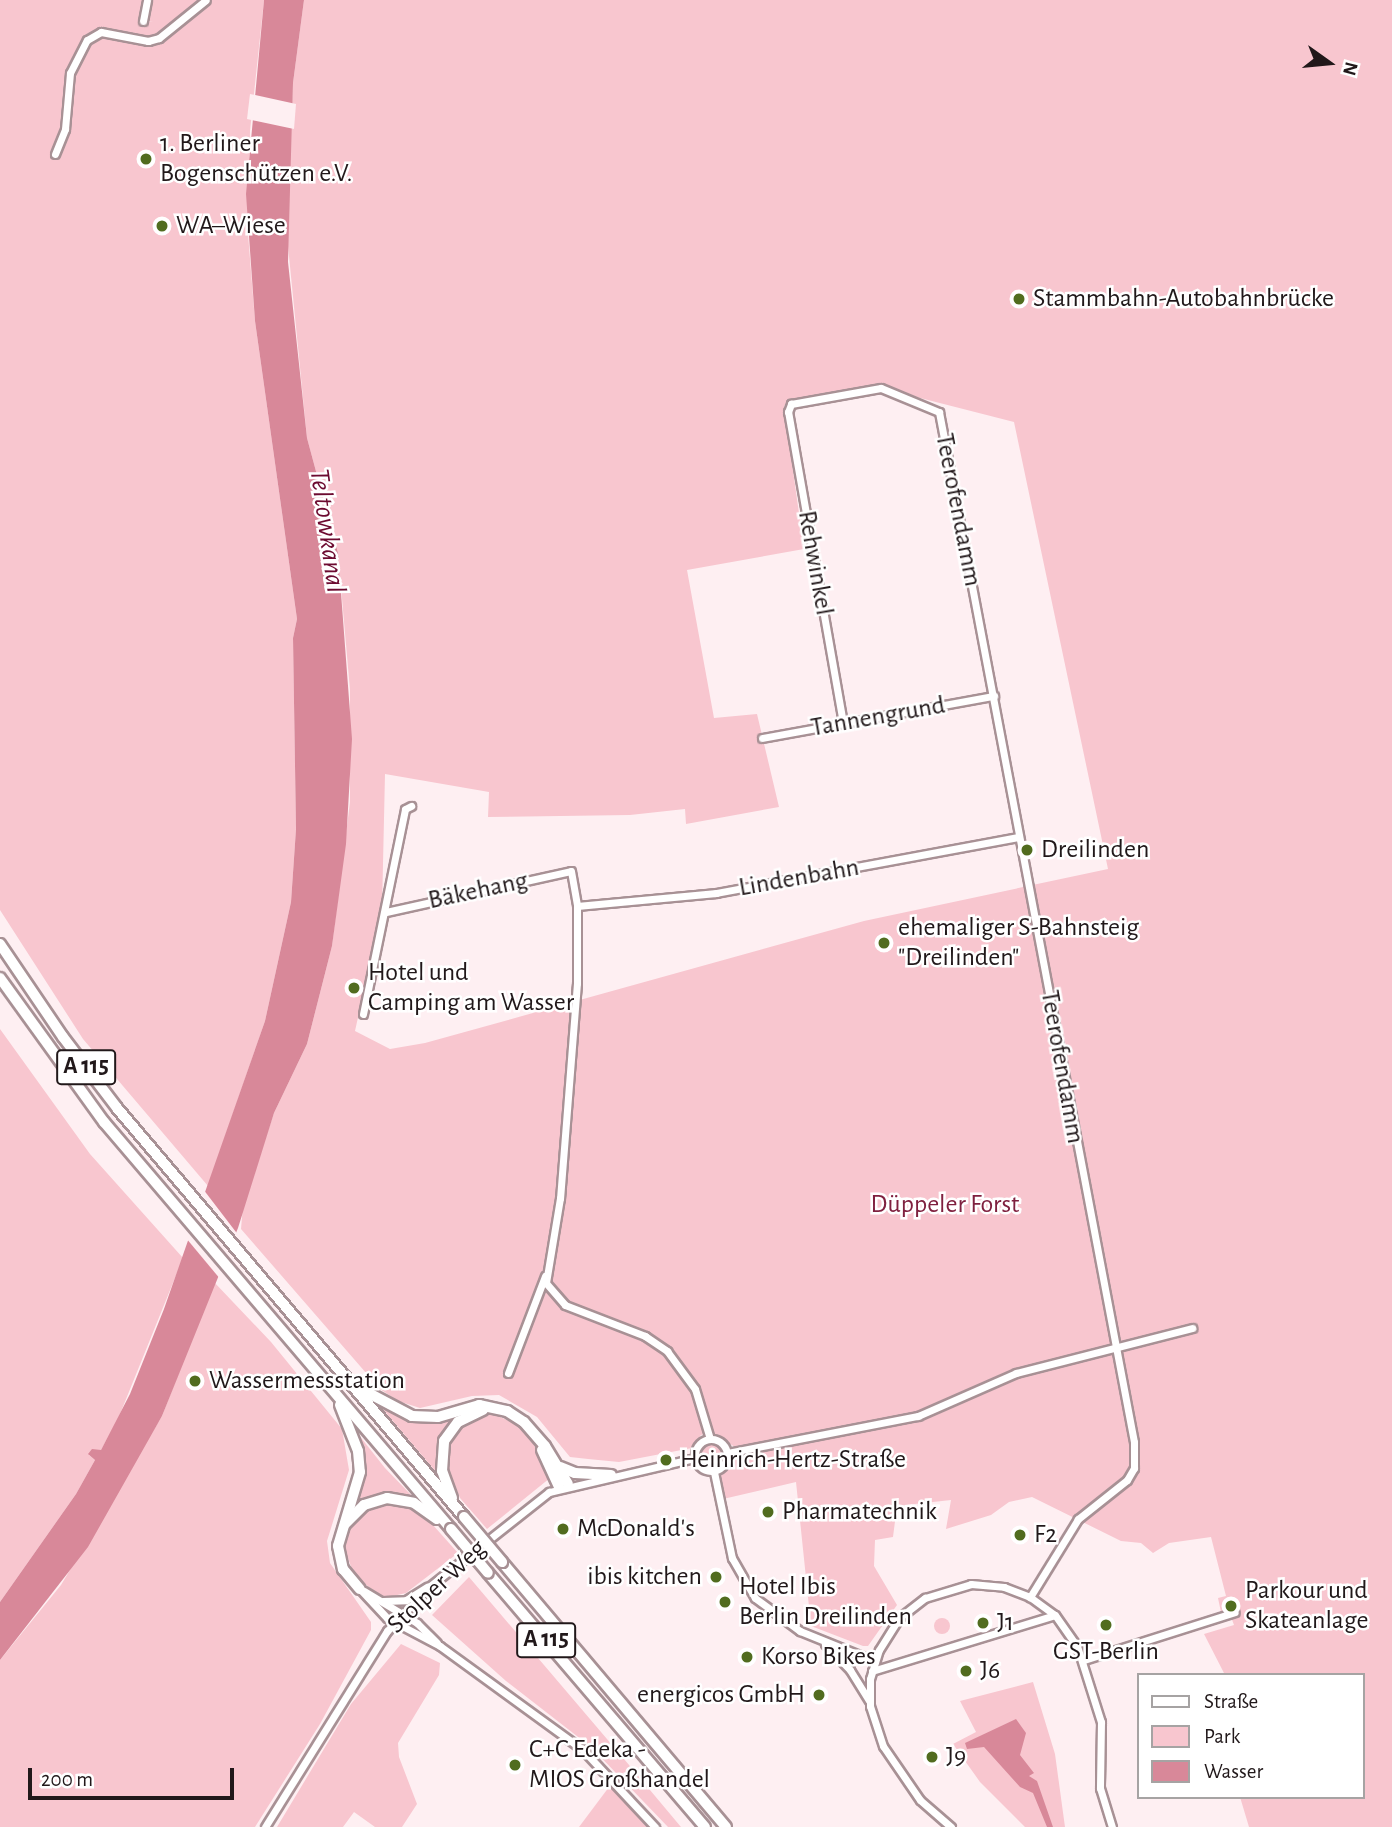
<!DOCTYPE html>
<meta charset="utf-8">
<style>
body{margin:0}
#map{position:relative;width:1392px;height:1827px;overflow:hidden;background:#feeff2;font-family:"Alegreya Sans",sans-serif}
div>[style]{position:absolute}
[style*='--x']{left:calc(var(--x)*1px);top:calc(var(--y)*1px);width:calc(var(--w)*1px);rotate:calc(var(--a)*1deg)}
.green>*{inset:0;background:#f8c6cf}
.round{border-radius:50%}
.water>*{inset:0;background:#d88899}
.pier>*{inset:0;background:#feeff2}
.roads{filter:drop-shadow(2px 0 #a89195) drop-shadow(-2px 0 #a89195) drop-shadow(0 2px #a89195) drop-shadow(0 -2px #a89195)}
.minor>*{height:7px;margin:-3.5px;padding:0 3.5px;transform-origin:3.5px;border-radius:3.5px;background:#fff}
.minor>.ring{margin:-3.5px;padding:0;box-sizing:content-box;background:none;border:7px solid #fff;border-radius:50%}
.highway>*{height:10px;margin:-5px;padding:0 5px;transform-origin:5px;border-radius:5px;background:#fff}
.bridges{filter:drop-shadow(2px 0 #a89195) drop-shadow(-2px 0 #a89195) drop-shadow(0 2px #a89195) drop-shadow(0 -2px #a89195)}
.highway-bridge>*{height:10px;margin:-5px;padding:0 5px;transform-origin:5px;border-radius:5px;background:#fff}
.dots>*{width:19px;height:19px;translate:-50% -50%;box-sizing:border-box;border:4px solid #fff;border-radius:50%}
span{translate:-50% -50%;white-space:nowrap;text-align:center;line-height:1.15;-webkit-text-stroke:5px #fff;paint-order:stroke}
.shield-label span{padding:2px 5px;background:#fff;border:2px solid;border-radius:5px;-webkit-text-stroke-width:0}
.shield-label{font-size:24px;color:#21181a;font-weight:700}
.poi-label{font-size:26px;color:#21181a}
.left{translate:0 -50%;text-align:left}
.right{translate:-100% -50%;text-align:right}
.street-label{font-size:26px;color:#21181a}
.park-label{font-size:26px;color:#7f203f}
.water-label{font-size:28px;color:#6c0a30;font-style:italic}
.legend{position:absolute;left:1137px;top:1673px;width:228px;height:126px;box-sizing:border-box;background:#fff;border:2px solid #a6a3a3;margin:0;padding:9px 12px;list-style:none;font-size:21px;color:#21181a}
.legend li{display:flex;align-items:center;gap:14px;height:35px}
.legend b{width:35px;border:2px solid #a6a3a3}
.north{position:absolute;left:1294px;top:28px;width:70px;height:70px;-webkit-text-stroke:5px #fff;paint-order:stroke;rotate:105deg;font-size:19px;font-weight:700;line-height:28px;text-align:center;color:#21181a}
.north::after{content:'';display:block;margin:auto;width:24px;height:32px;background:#21181a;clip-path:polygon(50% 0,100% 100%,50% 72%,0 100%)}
.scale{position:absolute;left:28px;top:1768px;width:206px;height:32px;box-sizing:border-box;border:4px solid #21181a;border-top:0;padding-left:9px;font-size:21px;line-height:24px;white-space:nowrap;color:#21181a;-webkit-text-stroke:5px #fff;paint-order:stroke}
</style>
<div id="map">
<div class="green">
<div style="clip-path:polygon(0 0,145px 0,142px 22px,153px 22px,143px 21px,147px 0,264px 0,250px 131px,248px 234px,255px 321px,297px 619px,293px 638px,296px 829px,291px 902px,265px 1021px,208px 1186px,83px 1039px,0 910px)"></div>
<div style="clip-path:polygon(evenodd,304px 0,1392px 0,1392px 1827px,1249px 1827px,1240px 1797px,1362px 1797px,1362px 1675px,1225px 1675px,1204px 1634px,1234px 1625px,1231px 1617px,1222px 1617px,1218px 1598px,1226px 1596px,1211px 1537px,1169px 1543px,1153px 1553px,1141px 1543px,1121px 1541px,1032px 1497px,1009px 1502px,991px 1515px,946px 1529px,951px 1500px,897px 1506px,893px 1537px,875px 1540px,874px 1566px,897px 1605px,868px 1646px,863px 1646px,811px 1626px,796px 1482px,723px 1499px,720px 1477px,736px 1454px,735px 1447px,711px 1432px,701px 1435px,692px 1448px,619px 1462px,588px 1459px,570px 1457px,537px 1417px,499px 1395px,472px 1396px,420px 1408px,398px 1401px,380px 1389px,241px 1229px,243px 1205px,274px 1113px,307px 1044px,332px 946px,350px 802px,350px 690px,338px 553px,307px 438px,286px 226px,293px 83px,304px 0,885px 389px,1014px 422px,1108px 869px,864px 921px,425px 1043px,390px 1049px,355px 1031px,382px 909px,385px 774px,489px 792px,488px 817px,630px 815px,685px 809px,686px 824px,779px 807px,757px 714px,714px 718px,687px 570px,804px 549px,784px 406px,791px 400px,885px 389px)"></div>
<div style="clip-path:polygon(0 1029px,90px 1154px,183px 1258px,118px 1419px,101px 1450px,89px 1455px,95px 1460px,76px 1494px,0 1602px)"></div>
<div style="clip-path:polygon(214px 1282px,271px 1342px,342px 1429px,349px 1470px,327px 1541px,330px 1563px,371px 1622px,371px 1630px,320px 1724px,255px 1827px,0 1827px,0 1660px,61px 1585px,162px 1416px)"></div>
<div style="clip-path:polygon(381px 1407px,410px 1420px,467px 1412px,451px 1427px,442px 1479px)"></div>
<div style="clip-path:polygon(492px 1413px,522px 1427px,543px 1457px,550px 1478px,487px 1529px,460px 1498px,446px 1464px,453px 1434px,463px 1423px)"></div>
<div style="clip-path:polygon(358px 1434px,385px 1468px,415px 1499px,397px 1496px,349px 1514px,364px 1470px)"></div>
<div class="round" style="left:698px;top:1443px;width:26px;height:26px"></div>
<div style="clip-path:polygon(383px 1503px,405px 1505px,424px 1515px,458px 1553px,406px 1593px,384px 1598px,355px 1577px,344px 1548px,350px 1524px,359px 1514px)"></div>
<div style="clip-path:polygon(469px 1577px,624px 1759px,681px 1827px,668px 1827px,591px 1747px,506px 1681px,432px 1615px)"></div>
<div class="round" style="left:934px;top:1618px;width:16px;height:16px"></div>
<div style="clip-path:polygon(401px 1644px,440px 1663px,439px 1675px,398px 1743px,399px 1757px,417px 1804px,402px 1827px,375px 1827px,354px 1812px,343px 1827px,277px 1827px,351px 1704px)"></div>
<div style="clip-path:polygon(1033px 1682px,1055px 1754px,1065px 1827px,1025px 1827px,980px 1782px,953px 1744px,976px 1732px,960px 1701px)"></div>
<div style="clip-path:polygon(609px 1787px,614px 1787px,647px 1827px,579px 1827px)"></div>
</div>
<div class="water">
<div style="clip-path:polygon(264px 0,304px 0,293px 83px,288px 262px,307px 438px,338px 553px,352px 739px,346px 844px,332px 946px,307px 1044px,274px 1113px,238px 1228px,162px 1416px,88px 1547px,0 1660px,0 1602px,76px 1494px,95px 1460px,88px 1454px,92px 1449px,101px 1450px,130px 1394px,164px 1309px,265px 1021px,291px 902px,296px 829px,293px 638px,297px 619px,255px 321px,246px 194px)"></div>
<div style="clip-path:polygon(1016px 1719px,1026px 1733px,1020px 1755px,1034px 1773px,1029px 1776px,1037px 1781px,1053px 1827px,1047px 1827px,1033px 1793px,1020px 1787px,984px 1747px,967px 1749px,965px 1743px)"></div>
</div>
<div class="pier">
<div style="clip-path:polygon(250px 94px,296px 104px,294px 129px,247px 119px)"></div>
<div style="clip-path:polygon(203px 1189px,239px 1236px,221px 1280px,186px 1238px)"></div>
</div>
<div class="roads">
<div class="minor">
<div style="--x:143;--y:21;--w:21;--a:-79"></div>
<div style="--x:55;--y:154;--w:27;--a:-68"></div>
<div style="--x:65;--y:129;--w:56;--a:-84.9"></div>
<div style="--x:70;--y:73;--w:37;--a:-63"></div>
<div style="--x:87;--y:40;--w:16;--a:-30"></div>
<div style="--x:101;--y:32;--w:48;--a:10.8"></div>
<div style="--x:148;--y:41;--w:11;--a:-15"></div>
<div style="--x:159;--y:38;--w:60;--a:-39"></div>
<div style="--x:843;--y:723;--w:316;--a:-100"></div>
<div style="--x:788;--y:412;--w:9;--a:-69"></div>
<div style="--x:791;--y:404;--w:91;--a:-10.1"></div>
<div style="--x:881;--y:388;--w:63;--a:22.5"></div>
<div style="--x:939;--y:412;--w:1048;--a:79.28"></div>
<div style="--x:1134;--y:1442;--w:26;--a:90"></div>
<div style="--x:1134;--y:1468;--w:14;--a:120"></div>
<div style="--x:1127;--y:1480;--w:63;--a:141.5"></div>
<div style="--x:1078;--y:1519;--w:92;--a:121.6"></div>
<div style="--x:762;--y:738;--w:236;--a:-10.3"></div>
<div style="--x:577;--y:906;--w:140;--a:-5.3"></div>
<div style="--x:716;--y:893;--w:308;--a:-10.5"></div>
<div style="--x:386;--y:912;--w:189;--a:-12.5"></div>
<div style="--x:571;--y:871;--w:36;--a:80"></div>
<div style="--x:577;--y:906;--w:77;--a:90"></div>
<div style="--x:577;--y:983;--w:216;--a:94.5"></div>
<div style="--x:560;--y:1198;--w:86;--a:99.4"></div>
<div style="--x:546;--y:1283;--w:29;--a:49"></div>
<div style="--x:565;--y:1305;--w:86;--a:21.2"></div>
<div style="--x:645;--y:1336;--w:27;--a:34"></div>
<div style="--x:667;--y:1351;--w:47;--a:53.6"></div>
<div style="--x:695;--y:1389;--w:52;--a:73.3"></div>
<div style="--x:363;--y:1014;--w:209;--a:-78.4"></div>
<div style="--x:405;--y:809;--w:7;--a:-27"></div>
<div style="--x:508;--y:1373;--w:104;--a:-69.1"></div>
<div class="ring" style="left:695px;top:1439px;width:25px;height:25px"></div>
<div style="--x:727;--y:1453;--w:195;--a:-11"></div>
<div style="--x:918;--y:1416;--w:107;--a:-23.7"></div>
<div style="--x:1016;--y:1373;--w:182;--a:-14.3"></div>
<div style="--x:714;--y:1472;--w:88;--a:78.2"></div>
<div style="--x:732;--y:1558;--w:46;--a:60.1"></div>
<div style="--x:755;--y:1598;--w:56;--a:36.3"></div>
<div style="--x:800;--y:1631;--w:80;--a:22.1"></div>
<div style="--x:360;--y:1589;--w:40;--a:47"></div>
<div style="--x:387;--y:1618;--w:60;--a:27.8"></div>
<div style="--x:440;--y:1646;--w:175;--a:36"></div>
<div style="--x:582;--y:1749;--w:107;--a:46.9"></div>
<div style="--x:364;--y:1591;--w:62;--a:31.1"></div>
<div style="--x:417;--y:1623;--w:28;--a:45"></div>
<div style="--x:383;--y:1601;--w:23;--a:-2"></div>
<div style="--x:406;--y:1600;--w:25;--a:-32"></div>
<div style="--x:825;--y:1644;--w:36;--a:46"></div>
<div style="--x:850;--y:1670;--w:36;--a:58"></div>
<div style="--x:1084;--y:1660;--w:158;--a:-17.6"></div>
<div style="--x:872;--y:1671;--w:191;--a:-17"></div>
<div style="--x:265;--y:1827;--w:231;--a:-58.1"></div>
<div style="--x:387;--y:1631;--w:62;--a:-46.3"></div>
<div style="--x:430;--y:1586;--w:152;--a:-38.3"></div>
<div style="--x:549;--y:1492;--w:150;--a:-13.1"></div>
<div style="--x:951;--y:1827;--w:41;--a:-138.9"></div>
<div style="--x:920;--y:1800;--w:65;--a:-124.4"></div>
<div style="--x:883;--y:1746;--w:42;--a:-108"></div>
<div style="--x:870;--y:1706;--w:27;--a:-90"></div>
<div style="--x:870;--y:1679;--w:30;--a:-73"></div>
<div style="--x:879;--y:1650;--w:38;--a:-58"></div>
<div style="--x:899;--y:1618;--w:33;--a:-38"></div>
<div style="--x:925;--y:1598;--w:48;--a:-16.9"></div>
<div style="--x:971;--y:1584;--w:33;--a:5"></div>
<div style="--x:1004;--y:1587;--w:28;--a:21"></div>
<div style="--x:1030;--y:1597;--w:31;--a:36"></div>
<div style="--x:1055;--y:1615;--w:38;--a:55"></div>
<div style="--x:1077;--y:1646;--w:80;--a:72.5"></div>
<div style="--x:1101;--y:1722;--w:66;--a:90.9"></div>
<div style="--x:1100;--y:1788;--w:41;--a:72.9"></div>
</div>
<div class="highway">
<div style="--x:0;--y:944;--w:112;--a:55.9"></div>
<div style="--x:63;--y:1037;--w:89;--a:52.7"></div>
<div style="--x:117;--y:1108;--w:536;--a:49.69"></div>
<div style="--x:0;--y:978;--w:178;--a:54.2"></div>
<div style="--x:104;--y:1122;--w:535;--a:49.55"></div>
<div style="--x:359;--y:1388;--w:60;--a:27.8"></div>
<div style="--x:412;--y:1416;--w:26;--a:2"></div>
<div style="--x:438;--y:1417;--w:43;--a:-16.3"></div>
<div style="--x:479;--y:1405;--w:29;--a:12"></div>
<div style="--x:507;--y:1411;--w:20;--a:33"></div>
<div style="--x:524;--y:1422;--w:32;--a:49"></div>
<div style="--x:545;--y:1446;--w:44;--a:58.8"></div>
<div style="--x:340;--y:1405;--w:49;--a:68.6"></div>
<div style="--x:358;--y:1451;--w:21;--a:85"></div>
<div style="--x:360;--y:1472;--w:77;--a:106.6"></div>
<div style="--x:338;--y:1546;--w:24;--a:78"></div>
<div style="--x:343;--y:1569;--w:26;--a:50"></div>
<div style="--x:542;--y:1450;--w:41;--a:65.3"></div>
<div style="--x:560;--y:1467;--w:16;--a:22"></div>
<div style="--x:575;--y:1473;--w:36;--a:3"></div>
<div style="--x:452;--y:1498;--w:29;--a:-110"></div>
<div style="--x:442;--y:1471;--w:30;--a:-86"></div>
<div style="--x:444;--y:1441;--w:24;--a:-54"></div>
<div style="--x:458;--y:1422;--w:28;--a:-26"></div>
<div style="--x:345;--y:1524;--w:27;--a:-45"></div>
<div style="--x:364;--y:1505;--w:24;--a:-17"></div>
<div style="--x:387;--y:1498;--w:27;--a:10"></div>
<div style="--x:414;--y:1503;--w:28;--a:35"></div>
<div style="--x:502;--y:1562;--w:347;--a:49.8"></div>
<div style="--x:488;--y:1573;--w:334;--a:49.5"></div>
</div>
</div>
<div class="bridges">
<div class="highway-bridge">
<div style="--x:464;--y:1517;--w:59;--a:49.8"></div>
<div style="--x:451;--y:1529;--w:57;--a:49.9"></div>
</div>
</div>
<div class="dots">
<div style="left:146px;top:159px;background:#516c1f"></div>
<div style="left:162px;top:226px;background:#516c1f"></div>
<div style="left:1019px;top:299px;background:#516c1f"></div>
<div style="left:1027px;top:850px;background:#516c1f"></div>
<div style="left:884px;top:943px;background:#516c1f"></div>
<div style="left:354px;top:988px;background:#516c1f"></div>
<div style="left:195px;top:1381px;background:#516c1f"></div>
<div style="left:666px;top:1460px;background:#516c1f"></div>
<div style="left:768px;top:1512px;background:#516c1f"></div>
<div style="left:563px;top:1529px;background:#516c1f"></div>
<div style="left:1020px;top:1535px;background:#516c1f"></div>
<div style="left:716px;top:1577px;background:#516c1f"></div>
<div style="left:725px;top:1602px;background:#516c1f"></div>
<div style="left:1231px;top:1606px;background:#516c1f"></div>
<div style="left:983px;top:1623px;background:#516c1f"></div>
<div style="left:1106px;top:1625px;background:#516c1f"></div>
<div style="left:747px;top:1657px;background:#516c1f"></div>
<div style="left:966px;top:1671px;background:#516c1f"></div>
<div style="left:819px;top:1695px;background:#516c1f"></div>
<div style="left:932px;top:1757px;background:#516c1f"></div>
<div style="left:515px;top:1765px;background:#516c1f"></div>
</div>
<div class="shield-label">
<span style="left:86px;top:1067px">A 115</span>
<span style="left:546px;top:1640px">A 115</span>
</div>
<div class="poi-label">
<span class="left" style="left:160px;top:159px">1. Berliner<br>Bogenschützen e.V.</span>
<span class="left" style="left:176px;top:226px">WA–Wiese</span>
<span class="left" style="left:1033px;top:299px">Stammbahn-Autobahnbrücke</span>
<span class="left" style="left:1041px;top:850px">Dreilinden</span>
<span class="left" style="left:898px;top:943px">ehemaliger S-Bahnsteig<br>"Dreilinden"</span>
<span class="left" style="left:368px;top:988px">Hotel und<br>Camping am Wasser</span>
<span class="left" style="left:209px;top:1381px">Wassermessstation</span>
<span class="left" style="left:680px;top:1460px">Heinrich-Hertz-Straße</span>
<span class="left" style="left:782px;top:1512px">Pharmatechnik</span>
<span class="left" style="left:577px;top:1529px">McDonald's</span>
<span class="left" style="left:1034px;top:1535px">F2</span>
<span class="right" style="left:702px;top:1577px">ibis kitchen</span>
<span class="left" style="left:739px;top:1602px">Hotel Ibis<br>Berlin Dreilinden</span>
<span class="left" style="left:1245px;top:1606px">Parkour und<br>Skateanlage</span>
<span class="left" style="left:997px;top:1623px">J1</span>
<span style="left:1106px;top:1652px">GST-Berlin</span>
<span class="left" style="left:761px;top:1657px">Korso Bikes</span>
<span class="left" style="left:980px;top:1671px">J6</span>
<span class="right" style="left:805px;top:1695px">energicos GmbH</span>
<span class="left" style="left:529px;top:1765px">C+C Edeka -<br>MIOS Großhandel</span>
<span class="left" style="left:946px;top:1757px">J9</span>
</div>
<div class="street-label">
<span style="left:958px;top:510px;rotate:79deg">Teerofendamm</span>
<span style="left:815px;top:563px;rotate:80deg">Rehwinkel</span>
<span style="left:878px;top:717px;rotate:-10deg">Tannengrund</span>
<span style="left:799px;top:878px;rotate:-10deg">Lindenbahn</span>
<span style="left:478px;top:891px;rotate:-12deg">Bäkehang</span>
<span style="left:1062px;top:1067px;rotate:80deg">Teerofendamm</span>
<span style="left:437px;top:1587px;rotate:-43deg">Stolper Weg</span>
</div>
<div class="park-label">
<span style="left:945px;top:1205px">Düppeler Forst</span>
</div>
<div class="water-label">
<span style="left:327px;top:531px;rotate:82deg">Teltowkanal</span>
</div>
<ul class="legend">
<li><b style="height:9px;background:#fff"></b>Straße</li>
<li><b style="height:19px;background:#f8c6cf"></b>Park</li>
<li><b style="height:19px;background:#d88899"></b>Wasser</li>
</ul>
<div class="north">N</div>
<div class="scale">200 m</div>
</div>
